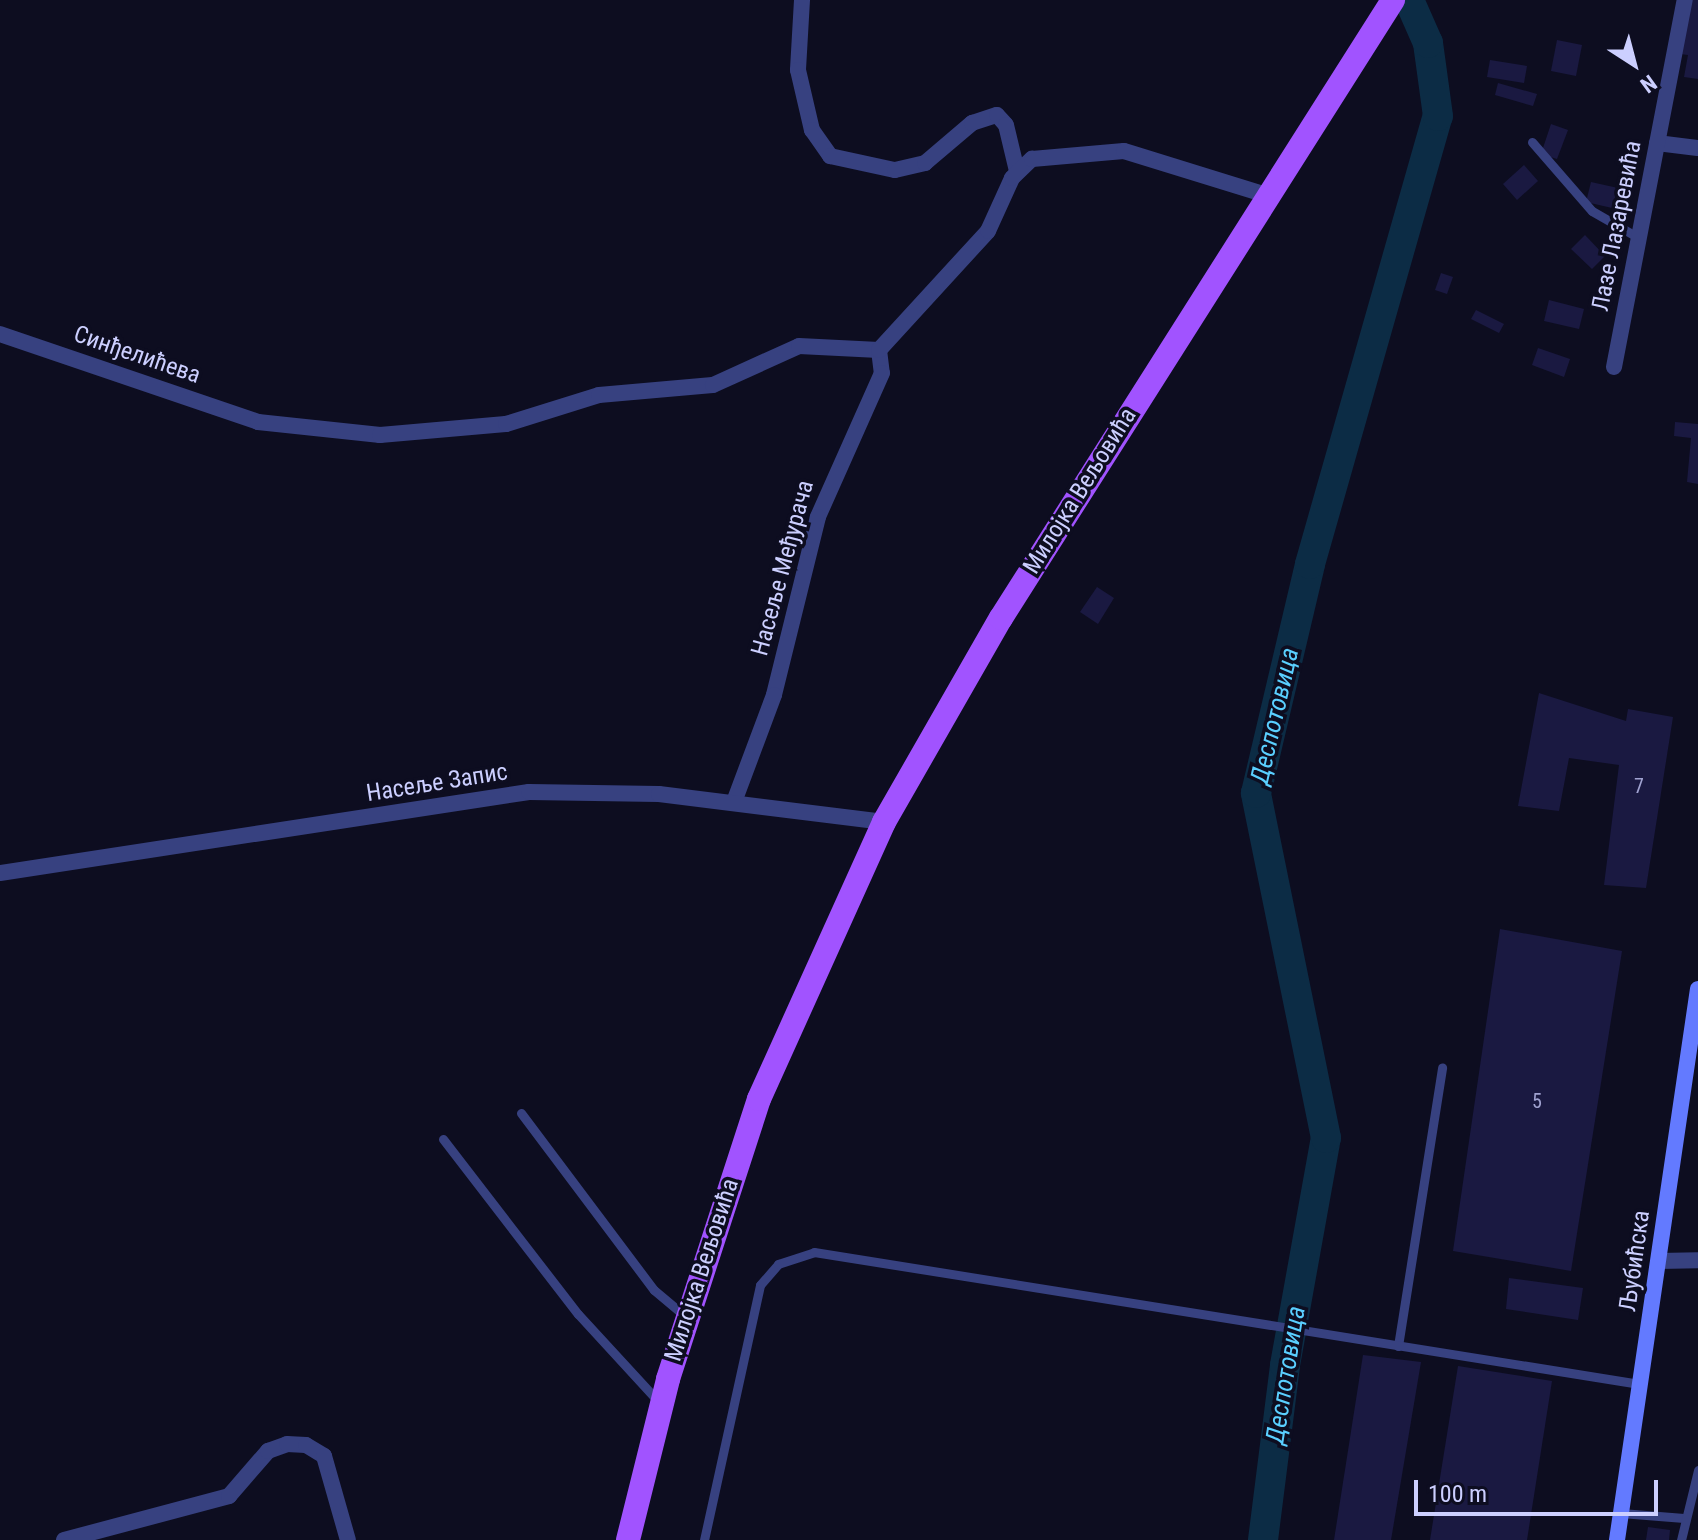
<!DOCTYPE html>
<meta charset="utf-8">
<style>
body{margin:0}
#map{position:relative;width:1698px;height:1540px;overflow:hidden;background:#0d0d20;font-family:"Roboto Condensed",sans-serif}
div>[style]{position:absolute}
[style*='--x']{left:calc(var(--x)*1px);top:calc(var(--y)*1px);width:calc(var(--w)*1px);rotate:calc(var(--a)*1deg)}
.river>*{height:30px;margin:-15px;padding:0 15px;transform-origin:15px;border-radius:15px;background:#0c2c45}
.building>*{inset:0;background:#1a1941}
.lane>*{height:9px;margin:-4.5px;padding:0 4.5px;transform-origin:4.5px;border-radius:4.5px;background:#374180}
.street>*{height:16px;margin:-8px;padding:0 8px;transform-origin:8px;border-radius:8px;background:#374180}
.secondary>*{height:16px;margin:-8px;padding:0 8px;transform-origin:8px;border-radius:8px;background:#637aff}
.primary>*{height:24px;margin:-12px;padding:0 12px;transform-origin:12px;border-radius:12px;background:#a153ff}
span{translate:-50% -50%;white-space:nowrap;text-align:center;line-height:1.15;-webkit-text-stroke:7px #0d0d20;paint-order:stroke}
.number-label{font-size:20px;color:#a0a2d0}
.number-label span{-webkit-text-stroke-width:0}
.street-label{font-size:24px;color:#cccfff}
.water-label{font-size:26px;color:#5acfff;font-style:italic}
.north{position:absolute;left:1594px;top:24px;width:80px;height:80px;-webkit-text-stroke:6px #0d0d20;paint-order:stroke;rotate:144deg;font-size:22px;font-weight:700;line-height:32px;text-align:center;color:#cccfff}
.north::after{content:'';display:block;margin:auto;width:28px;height:36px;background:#cccfff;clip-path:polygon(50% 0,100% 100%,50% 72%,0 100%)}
.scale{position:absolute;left:1414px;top:1480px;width:244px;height:36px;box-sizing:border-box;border:4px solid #cccfff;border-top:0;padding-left:10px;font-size:24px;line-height:28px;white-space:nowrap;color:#cccfff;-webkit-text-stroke:6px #0d0d20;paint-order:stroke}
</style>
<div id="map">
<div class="river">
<div style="--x:1263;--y:1540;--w:176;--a:-82.8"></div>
<div style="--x:1285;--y:1365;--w:231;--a:-79.8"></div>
<div style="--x:1326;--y:1138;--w:352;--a:-101.5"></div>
<div style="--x:1256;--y:793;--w:235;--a:-76.7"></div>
<div style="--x:1310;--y:564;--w:466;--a:-74.1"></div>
<div style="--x:1438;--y:116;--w:74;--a:-97.8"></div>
<div style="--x:1428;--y:43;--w:47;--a:-113.8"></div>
</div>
<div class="building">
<div style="clip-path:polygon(1690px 0,1698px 0,1698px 79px,1684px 77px,1688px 55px,1680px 54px)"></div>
<div style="clip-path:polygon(1557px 40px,1582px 45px,1576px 76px,1551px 71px)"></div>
<div style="clip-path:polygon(1490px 60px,1527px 66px,1524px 83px,1487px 77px)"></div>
<div style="clip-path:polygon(1498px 83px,1537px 94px,1533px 106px,1495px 95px)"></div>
<div style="clip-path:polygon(1551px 124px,1568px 130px,1557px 159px,1541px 154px)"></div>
<div style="clip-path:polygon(1524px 165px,1538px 181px,1517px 200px,1503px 184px)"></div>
<div style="clip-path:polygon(1591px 182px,1618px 188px,1612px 208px,1586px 202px)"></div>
<div style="clip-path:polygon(1585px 235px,1605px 256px,1592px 269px,1571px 249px)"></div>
<div style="clip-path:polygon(1441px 273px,1453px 277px,1447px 294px,1435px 290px)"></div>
<div style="clip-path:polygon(1549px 300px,1584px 309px,1579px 329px,1544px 321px)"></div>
<div style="clip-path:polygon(1476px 310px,1504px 324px,1499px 333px,1471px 319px)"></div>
<div style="clip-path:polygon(1538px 348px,1570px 359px,1564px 377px,1532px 365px)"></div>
<div style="clip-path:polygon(1675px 422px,1698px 424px,1698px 484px,1687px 482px,1691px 438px,1674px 436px)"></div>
<div style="clip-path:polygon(1097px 587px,1114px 598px,1098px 624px,1080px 612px)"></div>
<div style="clip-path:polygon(1539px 693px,1626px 721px,1628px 709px,1673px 717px,1646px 888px,1604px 885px,1619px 765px,1569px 758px,1559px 811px,1518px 806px)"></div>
<div style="clip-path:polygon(1500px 929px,1622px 951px,1571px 1271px,1453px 1251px)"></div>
<div style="clip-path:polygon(1509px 1278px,1583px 1288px,1578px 1320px,1506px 1309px)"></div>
<div style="clip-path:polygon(1363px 1355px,1421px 1362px,1391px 1540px,1334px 1540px)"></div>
<div style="clip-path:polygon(1458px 1366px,1552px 1381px,1527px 1540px,1430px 1540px)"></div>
<div style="clip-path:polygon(1648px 1527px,1670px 1530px,1669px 1540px,1646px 1540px)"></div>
</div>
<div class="lane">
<div style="--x:1532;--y:142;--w:91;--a:49"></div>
<div style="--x:1592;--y:211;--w:54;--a:29.9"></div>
<div style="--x:521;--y:1113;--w:221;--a:53.1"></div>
<div style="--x:654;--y:1290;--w:40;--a:40"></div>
<div style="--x:443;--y:1139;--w:221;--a:52.4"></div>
<div style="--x:578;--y:1314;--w:120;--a:47.4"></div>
<div style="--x:1398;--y:1346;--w:282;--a:-81"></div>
<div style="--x:1621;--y:1513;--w:63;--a:4.5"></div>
<div style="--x:704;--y:1540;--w:261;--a:-77.6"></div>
<div style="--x:760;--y:1285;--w:28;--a:-49"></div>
<div style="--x:778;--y:1264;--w:38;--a:-18"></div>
<div style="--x:814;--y:1252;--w:836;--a:9.08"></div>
<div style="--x:1681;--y:1540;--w:72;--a:-76.3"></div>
</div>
<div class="street">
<div style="--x:802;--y:0;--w:70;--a:93.3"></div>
<div style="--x:798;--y:70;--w:62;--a:76.9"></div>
<div style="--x:812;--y:130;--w:32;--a:55"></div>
<div style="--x:830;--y:156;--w:66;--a:12.2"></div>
<div style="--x:895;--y:170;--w:31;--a:-13"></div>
<div style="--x:925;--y:163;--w:62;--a:-40.4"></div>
<div style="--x:972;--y:123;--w:26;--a:-18"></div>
<div style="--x:997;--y:115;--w:13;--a:48"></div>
<div style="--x:1006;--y:125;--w:47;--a:76.6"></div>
<div style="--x:1657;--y:143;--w:41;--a:7"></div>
<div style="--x:0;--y:334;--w:273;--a:18.8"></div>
<div style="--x:258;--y:422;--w:123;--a:6.1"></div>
<div style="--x:380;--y:435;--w:126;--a:-5"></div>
<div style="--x:506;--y:424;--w:97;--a:-17.3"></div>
<div style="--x:599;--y:395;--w:114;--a:-5"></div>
<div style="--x:713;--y:385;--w:94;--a:-24.4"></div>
<div style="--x:799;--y:346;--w:80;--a:2.9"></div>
<div style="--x:879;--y:350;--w:23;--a:83"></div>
<div style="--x:882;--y:373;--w:158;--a:114"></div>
<div style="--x:818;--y:517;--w:183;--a:103.9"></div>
<div style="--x:774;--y:695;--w:114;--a:110.5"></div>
<div style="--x:879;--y:350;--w:161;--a:-47.5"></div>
<div style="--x:988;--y:231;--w:58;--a:-65.6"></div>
<div style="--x:1012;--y:178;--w:28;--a:-44"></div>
<div style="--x:1032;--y:159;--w:92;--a:-5"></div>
<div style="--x:1124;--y:151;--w:152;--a:17.2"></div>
<div style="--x:1614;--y:367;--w:374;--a:-79.1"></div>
<div style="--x:0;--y:873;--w:535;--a:-8.71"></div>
<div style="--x:529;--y:792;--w:130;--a:0.9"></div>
<div style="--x:659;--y:794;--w:227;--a:7.1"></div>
<div style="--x:1659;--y:1261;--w:39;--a:-1"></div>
<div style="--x:64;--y:1540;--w:171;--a:-14.9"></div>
<div style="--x:229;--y:1496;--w:60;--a:-49.1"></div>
<div style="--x:268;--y:1451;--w:20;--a:-20"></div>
<div style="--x:287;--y:1444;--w:19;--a:3"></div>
<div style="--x:306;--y:1445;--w:21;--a:31"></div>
<div style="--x:324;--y:1456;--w:87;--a:74.1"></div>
</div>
<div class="secondary">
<div style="--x:1617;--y:1540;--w:557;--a:-81.64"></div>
</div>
<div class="primary">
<div style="--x:628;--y:1540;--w:166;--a:-76"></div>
<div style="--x:668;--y:1379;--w:294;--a:-72"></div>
<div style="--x:759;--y:1099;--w:304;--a:-65.7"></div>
<div style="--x:884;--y:822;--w:235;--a:-60.2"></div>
<div style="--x:1001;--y:618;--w:732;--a:-57.61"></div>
</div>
<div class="number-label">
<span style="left:1639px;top:786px">7</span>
<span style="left:1537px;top:1101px">5</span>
</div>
<div class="street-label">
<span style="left:1617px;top:226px;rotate:-79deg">Лазе Лазаревића</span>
<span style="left:137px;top:355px;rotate:19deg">Синђелићева</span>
<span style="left:1080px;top:491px;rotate:-58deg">Милојка Вељовића</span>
<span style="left:783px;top:568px;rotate:-75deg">Насеље Међурача</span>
<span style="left:437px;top:783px;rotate:-9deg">Насеље Запис</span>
<span style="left:1635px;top:1261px;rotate:-82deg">Љубићска</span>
<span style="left:702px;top:1270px;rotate:-72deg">Милојка Вељовића</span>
</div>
<div class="water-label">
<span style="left:1275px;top:716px;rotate:-77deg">Деспотовица</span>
<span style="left:1286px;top:1375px;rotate:-81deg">Деспотовица</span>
</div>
<div class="north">N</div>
<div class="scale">100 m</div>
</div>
